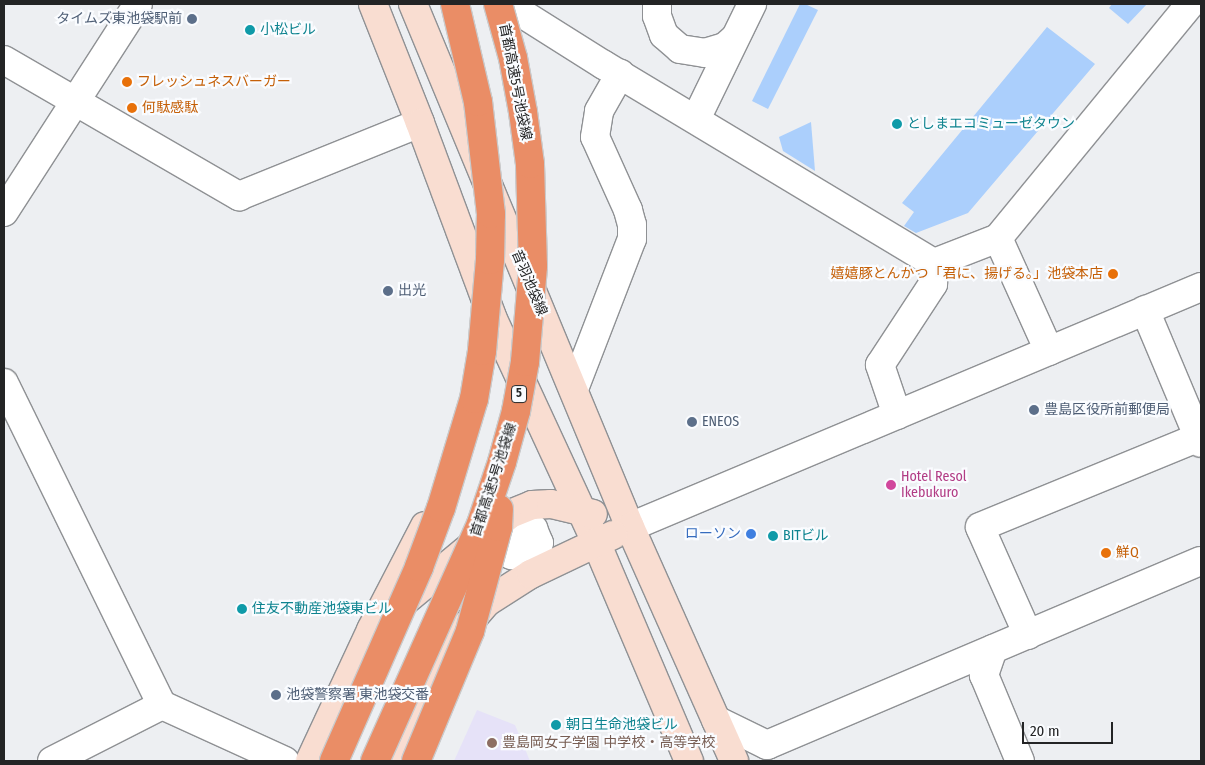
<!DOCTYPE html>
<meta charset="utf-8">
<style>
body{margin:0}
#map{position:relative;width:1205px;height:765px;overflow:hidden;background:#edeff2;font-family:"Fira Sans Condensed","Noto Sans JP",sans-serif}
div>[style]{position:absolute}
[style*='--x']{left:calc(var(--x)*1px);top:calc(var(--y)*1px);width:calc(var(--w)*1px);rotate:calc(var(--a)*1deg)}
.education>*{inset:0;background:#e6e2f8}
.green>*{inset:0;background:#abcffc}
.roads{filter:drop-shadow(1px 0 #8f9194) drop-shadow(-1px 0 #8f9194) drop-shadow(0 1px #8f9194) drop-shadow(0 -1px #8f9194)}
.street>*{height:28px;margin:-14px;padding:0 14px;transform-origin:14px;border-radius:14px;background:#fff}
.secondary>*{height:28px;margin:-14px;padding:0 14px;transform-origin:14px;border-radius:14px;background:#f9ddd1}
.bridges{filter:drop-shadow(1px 0 #cacacb) drop-shadow(-1px 0 #cacacb) drop-shadow(0 1px #cacacb) drop-shadow(0 -1px #cacacb)}
.highway-bridge>*{height:28px;margin:-14px;padding:0 14px;transform-origin:14px;border-radius:14px;background:#ea8d66}
.dots>*{width:14px;height:14px;translate:-50% -50%;box-sizing:border-box;border:2px solid #fafcff;border-radius:50%}
span{translate:-50% -50%;white-space:nowrap;text-align:center;line-height:1.15;-webkit-text-stroke:4.5px #fafcff;paint-order:stroke}
.shield-label span{padding:1px 4px;background:#fafcff;border:1px solid;border-radius:4px;-webkit-text-stroke-width:0}
.shield-label{font-size:12px;color:#232425;font-weight:700}
.service-label{font-size:14px;color:#4e5e75}
.right{translate:-100% -50%;text-align:right}
.left{translate:0 -50%;text-align:left}
.culture-label{font-size:14px;color:#0d838f}
.food-label{font-size:14px;color:#c56008}
.street-label{font-size:14px;color:#232425}
.hotel-label{font-size:14px;color:#b23c85}
.shop-label{font-size:14px;color:#366cbe}
.education-label{font-size:14px;color:#785e54}
.frame{position:absolute;inset:0;border:5px solid #232425;pointer-events:none}
.scale{position:absolute;left:1022px;top:722px;width:91px;height:22px;box-sizing:border-box;border:2px solid #232425;border-top:0;padding-left:6px;font-size:15px;line-height:18px;white-space:nowrap;color:#232425;-webkit-text-stroke:4px #fafcff;paint-order:stroke}
</style>
<div id="map">
<div class="education">
<div style="clip-path:polygon(477px 710px,515px 725px,530px 761px,454px 761px)"></div>
</div>
<div class="green">
<div style="clip-path:polygon(800px 4px,805px 4px,818px 10px,768px 109px,752px 101px)"></div>
<div style="clip-path:polygon(1112px 4px,1147px 4px,1128px 24px,1109px 8px)"></div>
<div style="clip-path:polygon(1047px 27px,1095px 64px,968px 213px,916px 233px,904px 226px,914px 212px,902px 203px)"></div>
<div style="clip-path:polygon(811px 122px,815px 171px,783px 151px,779px 137px)"></div>
</div>
<div class="roads">
<div class="street">
<div style="--x:507;--y:4;--w:115;--a:32.2"></div>
<div style="--x:604;--y:65;--w:385;--a:31"></div>
<div style="--x:657;--y:4;--w:12;--a:90"></div>
<div style="--x:657;--y:16;--w:20;--a:70"></div>
<div style="--x:664;--y:35;--w:21;--a:41"></div>
<div style="--x:680;--y:49;--w:25;--a:9"></div>
<div style="--x:705;--y:53;--w:21;--a:-17"></div>
<div style="--x:725;--y:47;--w:12;--a:-42"></div>
<div style="--x:4;--y:60;--w:272;--a:30.1"></div>
<div style="--x:239;--y:196;--w:195;--a:-22"></div>
<div style="--x:696;--y:119;--w:128;--a:-64"></div>
<div style="--x:4;--y:212;--w:247;--a:-57.2"></div>
<div style="--x:998;--y:238;--w:124;--a:65.7"></div>
<div style="--x:934;--y:263;--w:69;--a:-21.3"></div>
<div style="--x:998;--y:238;--w:303;--a:-50.6"></div>
<div style="--x:1145;--y:310;--w:144;--a:67.2"></div>
<div style="--x:4;--y:383;--w:359;--a:63.9"></div>
<div style="--x:162;--y:705;--w:135;--a:24.5"></div>
<div style="--x:574;--y:389;--w:161;--a:-68.9"></div>
<div style="--x:632;--y:239;--w:14;--a:-90"></div>
<div style="--x:632;--y:225;--w:16;--a:-105"></div>
<div style="--x:628;--y:210;--w:80;--a:-114.3"></div>
<div style="--x:595;--y:137;--w:26;--a:-81"></div>
<div style="--x:599;--y:111;--w:43;--a:-60.4"></div>
<div style="--x:897;--y:415;--w:53;--a:-108.8"></div>
<div style="--x:880;--y:365;--w:97;--a:-56.8"></div>
<div style="--x:933;--y:284;--w:21;--a:-87"></div>
<div style="--x:630;--y:527;--w:619;--a:-22.8"></div>
<div style="--x:533;--y:529;--w:15;--a:67"></div>
<div style="--x:539;--y:543;--w:30;--a:156"></div>
<div style="--x:512;--y:555;--w:15;--a:-113"></div>
<div style="--x:506;--y:541;--w:30;--a:-24"></div>
<div style="--x:1028;--y:635;--w:118;--a:-114"></div>
<div style="--x:980;--y:527;--w:237;--a:-22.3"></div>
<div style="--x:993;--y:649;--w:28;--a:109"></div>
<div style="--x:984;--y:675;--w:93;--a:67.3"></div>
<div style="--x:716;--y:720;--w:57;--a:26.1"></div>
<div style="--x:767;--y:745;--w:471;--a:-23"></div>
<div style="--x:52;--y:761;--w:123;--a:-27"></div>
</div>
<div class="secondary">
<div style="--x:373;--y:4;--w:128;--a:68.4"></div>
<div style="--x:420;--y:123;--w:207;--a:69.6"></div>
<div style="--x:492;--y:317;--w:248;--a:65.2"></div>
<div style="--x:596;--y:542;--w:238;--a:67"></div>
<div style="--x:413;--y:4;--w:566;--a:67.47"></div>
<div style="--x:630;--y:527;--w:256;--a:66"></div>
<div style="--x:400;--y:605;--w:143;--a:-39.6"></div>
<div style="--x:510;--y:514;--w:24;--a:-22"></div>
<div style="--x:532;--y:505;--w:19;--a:-3"></div>
<div style="--x:551;--y:504;--w:43;--a:13.4"></div>
<div style="--x:310;--y:761;--w:145;--a:-65"></div>
<div style="--x:371;--y:630;--w:117;--a:-62.6"></div>
<div style="--x:398;--y:761;--w:83;--a:-65.9"></div>
<div style="--x:432;--y:685;--w:44;--a:-61.7"></div>
<div style="--x:453;--y:646;--w:24;--a:-57"></div>
<div style="--x:466;--y:626;--w:32;--a:-49"></div>
<div style="--x:487;--y:602;--w:52;--a:-32.5"></div>
<div style="--x:531;--y:574;--w:91;--a:-25.4"></div>
</div>
</div>
<div class="bridges">
<div class="highway-bridge">
<div style="--x:334;--y:761;--w:212;--a:-66.3"></div>
<div style="--x:419;--y:567;--w:63;--a:-69.6"></div>
<div style="--x:441;--y:508;--w:114;--a:-73.2"></div>
<div style="--x:474;--y:399;--w:49;--a:-80.5"></div>
<div style="--x:482;--y:351;--w:91;--a:-85"></div>
<div style="--x:490;--y:260;--w:46;--a:-88.8"></div>
<div style="--x:491;--y:214;--w:113;--a:-96.6"></div>
<div style="--x:478;--y:102;--w:101;--a:-103.2"></div>
<div style="--x:375;--y:761;--w:260;--a:-65.9"></div>
<div style="--x:481;--y:524;--w:65;--a:-71.3"></div>
<div style="--x:502;--y:462;--w:53;--a:-74.6"></div>
<div style="--x:516;--y:411;--w:50;--a:-79.6"></div>
<div style="--x:525;--y:362;--w:96;--a:-85.2"></div>
<div style="--x:533;--y:266;--w:102;--a:-91.7"></div>
<div style="--x:530;--y:164;--w:52;--a:-97.7"></div>
<div style="--x:523;--y:112;--w:55;--a:-100.5"></div>
<div style="--x:513;--y:58;--w:56;--a:-105.5"></div>
<div style="--x:416;--y:761;--w:141;--a:-67.4"></div>
<div style="--x:470;--y:631;--w:108;--a:-74.9"></div>
<div style="--x:498;--y:527;--w:18;--a:-87"></div>
</div>
</div>
<div class="dots">
<div style="left:192px;top:19px;background:#5c6f8a"></div>
<div style="left:250px;top:30px;background:#0f9aa8"></div>
<div style="left:127px;top:82px;background:#e8710a"></div>
<div style="left:132px;top:108px;background:#e8710a"></div>
<div style="left:897px;top:124px;background:#0f9aa8"></div>
<div style="left:1113px;top:274px;background:#e8710a"></div>
<div style="left:388px;top:291px;background:#5c6f8a"></div>
<div style="left:1034px;top:410px;background:#5c6f8a"></div>
<div style="left:692px;top:422px;background:#5c6f8a"></div>
<div style="left:891px;top:485px;background:#d1479c"></div>
<div style="left:751px;top:534px;background:#3f7fe0"></div>
<div style="left:773px;top:536px;background:#0f9aa8"></div>
<div style="left:1106px;top:553px;background:#e8710a"></div>
<div style="left:242px;top:609px;background:#0f9aa8"></div>
<div style="left:276px;top:695px;background:#5c6f8a"></div>
<div style="left:556px;top:725px;background:#0f9aa8"></div>
<div style="left:492px;top:743px;background:#8d6e63"></div>
</div>
<div class="shield-label">
<span style="left:519px;top:394px">5</span>
</div>
<div class="service-label">
<span class="right" style="left:182px;top:19px">タイムズ東池袋駅前</span>
<span class="left" style="left:398px;top:291px">出光</span>
<span class="left" style="left:1044px;top:410px">豊島区役所前郵便局</span>
<span class="left" style="left:702px;top:422px">ENEOS</span>
<span class="left" style="left:286px;top:695px">池袋警察署 東池袋交番</span>
</div>
<div class="culture-label">
<span class="left" style="left:260px;top:30px">小松ビル</span>
<span class="left" style="left:907px;top:124px">としまエコミューゼタウン</span>
<span class="left" style="left:783px;top:536px">BITビル</span>
<span class="left" style="left:252px;top:609px">住友不動産池袋東ビル</span>
<span class="left" style="left:566px;top:725px">朝日生命池袋ビル</span>
</div>
<div class="food-label">
<span class="left" style="left:137px;top:82px">フレッシュネスバーガー</span>
<span class="left" style="left:142px;top:108px">何駄感駄</span>
<span class="right" style="left:1103px;top:274px">嬉嬉豚とんかつ「君に、揚げる。」池袋本店</span>
<span class="left" style="left:1116px;top:553px">鮮Q</span>
</div>
<div class="street-label">
<span style="left:515px;top:82px;rotate:79deg">首都高速5号池袋線</span>
<span style="left:529px;top:283px;rotate:67deg">音羽池袋線</span>
<span style="left:494px;top:480px;rotate:-72deg">首都高速5号池袋線</span>
</div>
<div class="hotel-label">
<span class="left" style="left:901px;top:485px">Hotel Resol<br>Ikebukuro</span>
</div>
<div class="shop-label">
<span class="right" style="left:741px;top:534px">ローソン</span>
</div>
<div class="education-label">
<span class="left" style="left:502px;top:743px">豊島岡女子学園 中学校・高等学校</span>
</div>
<div class="frame"></div>
<div class="scale">20 m</div>
</div>
